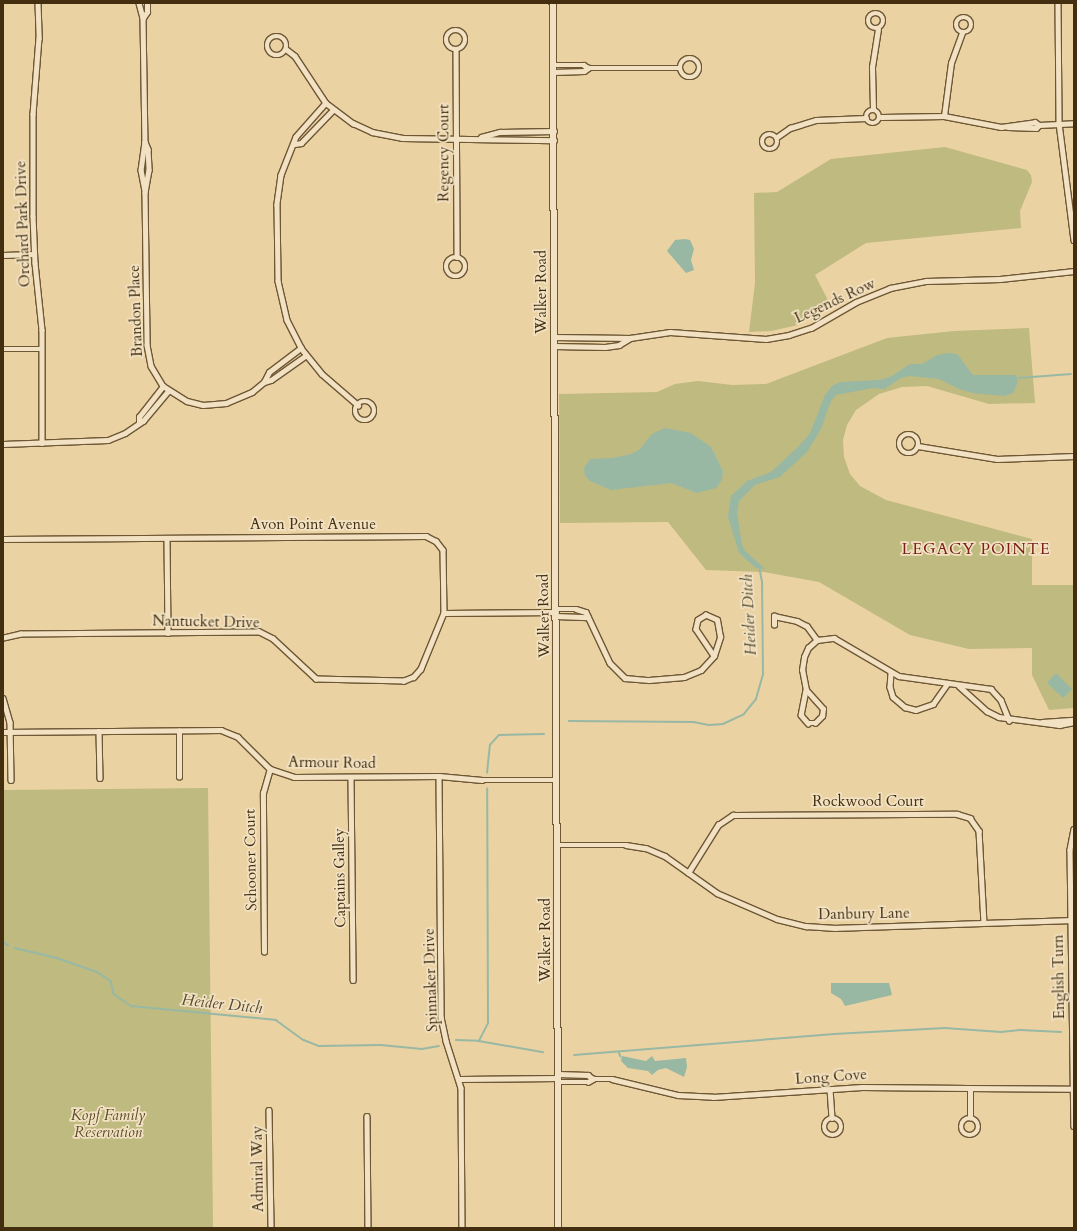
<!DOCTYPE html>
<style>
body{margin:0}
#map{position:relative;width:1077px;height:1231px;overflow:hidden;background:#ebd2a3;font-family:Cardo,serif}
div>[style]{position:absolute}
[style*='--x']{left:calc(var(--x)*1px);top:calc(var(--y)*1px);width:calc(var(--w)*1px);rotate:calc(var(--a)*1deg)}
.green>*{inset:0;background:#beba80}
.water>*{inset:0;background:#98b8a4}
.stream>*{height:1.5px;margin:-0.75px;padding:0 0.75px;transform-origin:0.75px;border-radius:0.75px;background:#98b8a4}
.roads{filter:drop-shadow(1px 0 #6d5735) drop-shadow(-1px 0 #6d5735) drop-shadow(0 1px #6d5735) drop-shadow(0 -1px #6d5735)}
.minor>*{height:4.5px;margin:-2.25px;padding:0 2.25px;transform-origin:2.25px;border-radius:2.25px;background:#f2e2c3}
.minor>.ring{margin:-2.25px;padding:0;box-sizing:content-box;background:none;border:4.5px solid #f2e2c3;border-radius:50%}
.tertiary>*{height:5.5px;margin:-2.75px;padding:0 2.75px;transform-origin:2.75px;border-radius:2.75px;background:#f2e2c3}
span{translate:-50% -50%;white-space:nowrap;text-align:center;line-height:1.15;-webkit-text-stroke:3.5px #f2e2c3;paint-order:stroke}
.street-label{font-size:15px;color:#432e10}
.park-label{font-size:15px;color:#5c4a26;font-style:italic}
.neighbourhood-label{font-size:16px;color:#7a1f14;letter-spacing:1px}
.water-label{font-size:16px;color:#544a2e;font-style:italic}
.frame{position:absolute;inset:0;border:4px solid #432e10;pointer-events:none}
</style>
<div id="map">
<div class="green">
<div style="clip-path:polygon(945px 147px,1027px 170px,1031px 175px,1032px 182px,1020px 211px,1021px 228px,866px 243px,815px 275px,831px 306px,798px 325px,771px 331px,749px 332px,755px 283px,754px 193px,777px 192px,831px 159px)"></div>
<div style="clip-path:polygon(1029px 328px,1035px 403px,989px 404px,927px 386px,902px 387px,879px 394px,856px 410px,847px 425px,843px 440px,844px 457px,850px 474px,860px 486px,886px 500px,1032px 539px,1032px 585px,1074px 585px,1074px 708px,1049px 710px,1032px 675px,1032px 648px,969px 649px,910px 635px,819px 582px,764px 572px,706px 570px,668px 522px,560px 523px,559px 394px,657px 392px,675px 384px,698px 381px,732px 385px,766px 384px,887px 338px,954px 331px)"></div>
<div style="clip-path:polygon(208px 788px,213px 1228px,3px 1228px,3px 790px)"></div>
</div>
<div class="water">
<div style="clip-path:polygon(685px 239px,690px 240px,694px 249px,691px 260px,694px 270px,686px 273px,667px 251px,675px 240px)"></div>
<div style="clip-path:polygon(948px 353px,957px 354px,973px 375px,1016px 375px,1018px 382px,1013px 393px,1004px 396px,973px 393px,959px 389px,939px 379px,909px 376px,899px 379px,885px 389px,873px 388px,836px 395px,831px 401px,821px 429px,807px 452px,780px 477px,755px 485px,739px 501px,737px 513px,742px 545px,745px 551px,765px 569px,756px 568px,739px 553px,728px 517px,731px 496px,747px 481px,771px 472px,799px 446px,810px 433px,825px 395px,832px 386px,840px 382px,880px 380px,892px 376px,910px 364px,922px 364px,937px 355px)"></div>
<div style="clip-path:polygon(665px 428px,691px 433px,711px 447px,723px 471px,722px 480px,716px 488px,697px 493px,671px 483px,611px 490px,590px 481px,585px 476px,584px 468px,590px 459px,613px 458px,631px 454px,639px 450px,652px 434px)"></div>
<div style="clip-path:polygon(1056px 673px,1072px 689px,1063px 698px,1047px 683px)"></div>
<div style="clip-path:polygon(831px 983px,889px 983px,892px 995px,845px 1006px,841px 999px,831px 993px)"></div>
<div style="clip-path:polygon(622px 1056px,646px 1061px,652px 1056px,655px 1061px,686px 1058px,687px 1067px,684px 1077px,666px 1068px,658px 1070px,652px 1075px,648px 1071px,628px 1068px,621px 1061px)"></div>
</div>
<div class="stream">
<div style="--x:1019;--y:378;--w:52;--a:-4.4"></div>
<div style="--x:569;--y:721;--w:125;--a:0.5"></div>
<div style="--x:694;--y:722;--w:16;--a:11"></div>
<div style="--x:710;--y:725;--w:13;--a:-4"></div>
<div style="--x:723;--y:724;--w:23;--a:-25"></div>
<div style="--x:744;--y:714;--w:19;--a:-51"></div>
<div style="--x:756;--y:699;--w:26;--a:-74"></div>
<div style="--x:763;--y:674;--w:92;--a:-90.6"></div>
<div style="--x:762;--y:582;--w:15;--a:-101"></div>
<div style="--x:487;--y:773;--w:28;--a:-84"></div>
<div style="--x:490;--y:745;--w:13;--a:-48"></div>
<div style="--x:499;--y:735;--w:45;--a:-1.3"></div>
<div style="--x:3;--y:942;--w:6;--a:31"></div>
<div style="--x:15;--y:948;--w:43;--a:13.4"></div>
<div style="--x:57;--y:958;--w:42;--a:19.3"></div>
<div style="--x:97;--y:972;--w:17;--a:33"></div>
<div style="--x:111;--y:981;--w:13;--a:77"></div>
<div style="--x:114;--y:994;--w:21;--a:35"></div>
<div style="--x:131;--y:1006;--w:146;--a:5.5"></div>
<div style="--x:276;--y:1020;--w:34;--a:36"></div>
<div style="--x:304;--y:1040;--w:16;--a:22"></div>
<div style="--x:319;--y:1046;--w:62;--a:-0.9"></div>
<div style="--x:381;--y:1045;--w:41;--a:5.6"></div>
<div style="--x:422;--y:1049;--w:17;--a:-10"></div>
<div style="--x:456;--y:1040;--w:23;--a:2"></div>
<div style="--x:479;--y:1041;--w:20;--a:-63"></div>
<div style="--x:488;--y:1023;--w:234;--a:-90.2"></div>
<div style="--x:479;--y:1041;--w:65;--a:9.8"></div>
<div style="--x:619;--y:1052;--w:5;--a:68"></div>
<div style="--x:574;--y:1055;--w:261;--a:-4.6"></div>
<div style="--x:834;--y:1034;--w:111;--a:-3.1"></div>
<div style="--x:945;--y:1028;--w:56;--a:4.1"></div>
<div style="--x:1001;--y:1032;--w:20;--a:-6"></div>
<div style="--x:1021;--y:1030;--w:40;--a:2.9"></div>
</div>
<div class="roads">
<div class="minor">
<div style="--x:38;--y:3;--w:35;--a:88"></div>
<div style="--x:39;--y:38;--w:76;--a:94.5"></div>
<div style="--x:33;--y:114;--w:102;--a:90"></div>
<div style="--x:33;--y:216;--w:47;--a:87.6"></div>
<div style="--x:35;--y:263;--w:67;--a:84"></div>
<div style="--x:42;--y:330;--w:113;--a:90"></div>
<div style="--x:139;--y:3;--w:16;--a:75"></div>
<div style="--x:143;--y:18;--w:124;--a:89.1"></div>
<div style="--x:145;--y:142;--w:28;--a:98"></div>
<div style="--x:141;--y:170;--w:21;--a:79"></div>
<div style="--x:1058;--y:3;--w:120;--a:89.5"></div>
<div style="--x:1059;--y:123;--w:118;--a:82.7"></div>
<div class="ring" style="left:868px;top:13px;width:11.5px;height:11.5px"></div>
<div class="ring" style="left:956px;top:17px;width:11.5px;height:11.5px"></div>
<div style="--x:143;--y:18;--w:7;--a:-56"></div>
<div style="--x:147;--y:12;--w:9;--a:-90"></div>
<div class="ring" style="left:446px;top:30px;width:15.5px;height:15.5px"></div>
<div class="ring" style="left:267px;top:36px;width:15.5px;height:15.5px"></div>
<div style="--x:286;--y:49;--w:11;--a:38"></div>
<div style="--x:295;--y:56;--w:56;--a:56.6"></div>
<div style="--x:326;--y:103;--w:34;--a:37"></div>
<div style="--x:353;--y:123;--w:21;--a:25"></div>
<div style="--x:372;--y:132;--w:31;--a:11"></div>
<div style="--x:402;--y:138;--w:152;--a:0.8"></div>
<div style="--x:456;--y:49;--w:208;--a:89.7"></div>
<div class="ring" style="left:680px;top:58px;width:15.5px;height:15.5px"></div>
<div style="--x:553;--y:65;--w:31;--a:0"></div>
<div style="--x:584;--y:65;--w:5;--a:37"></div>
<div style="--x:588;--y:68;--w:92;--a:0"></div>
<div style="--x:553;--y:72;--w:31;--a:-2"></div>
<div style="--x:584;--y:71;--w:5;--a:-37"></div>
<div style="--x:326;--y:103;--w:45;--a:131.4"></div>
<div style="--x:296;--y:137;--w:41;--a:111.5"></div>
<div style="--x:281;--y:175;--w:30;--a:98"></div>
<div style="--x:277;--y:205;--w:76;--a:89.2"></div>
<div style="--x:278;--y:281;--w:40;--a:77"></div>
<div style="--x:287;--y:320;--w:31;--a:63"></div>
<div style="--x:301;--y:348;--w:33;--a:51"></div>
<div style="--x:322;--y:374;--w:48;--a:40.7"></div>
<div style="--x:873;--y:109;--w:42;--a:-91.4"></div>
<div style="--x:872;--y:67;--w:38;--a:-81"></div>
<div class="ring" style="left:866px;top:110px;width:9.5px;height:9.5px"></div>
<div style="--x:944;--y:116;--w:53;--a:-82.5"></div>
<div style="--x:951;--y:63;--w:32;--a:-70"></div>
<div style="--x:881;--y:117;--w:63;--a:-0.9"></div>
<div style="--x:944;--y:116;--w:58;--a:10.9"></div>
<div style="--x:1001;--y:127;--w:34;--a:-8"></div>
<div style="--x:1035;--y:122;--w:5;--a:37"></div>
<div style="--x:1039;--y:125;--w:35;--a:-3"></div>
<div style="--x:1008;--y:127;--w:28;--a:2"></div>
<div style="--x:1036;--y:128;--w:4;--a:-45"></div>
<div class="ring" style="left:762px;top:134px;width:11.5px;height:11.5px"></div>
<div style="--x:481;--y:137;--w:20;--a:-15"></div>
<div style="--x:500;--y:132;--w:54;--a:-1.1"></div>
<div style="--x:777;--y:137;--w:16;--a:-35"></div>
<div style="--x:790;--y:128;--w:27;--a:-17"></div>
<div style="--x:816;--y:120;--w:50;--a:-2.3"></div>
<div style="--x:145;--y:142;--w:8;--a:67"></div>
<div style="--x:148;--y:149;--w:21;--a:87"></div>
<div style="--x:149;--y:170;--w:23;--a:100"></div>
<div style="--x:145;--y:193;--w:152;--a:89.2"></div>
<div style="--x:147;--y:345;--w:21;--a:79"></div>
<div style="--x:151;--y:366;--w:23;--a:59"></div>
<div style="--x:163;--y:386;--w:28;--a:32"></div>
<div style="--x:187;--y:401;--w:16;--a:14"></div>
<div style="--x:203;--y:405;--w:23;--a:-5"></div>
<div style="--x:226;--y:403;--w:28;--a:-23"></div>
<div style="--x:252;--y:392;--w:16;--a:-40"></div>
<div style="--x:264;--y:382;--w:11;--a:-63"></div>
<div style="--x:269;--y:372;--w:40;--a:-37"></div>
<div style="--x:295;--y:144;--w:6;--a:-9"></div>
<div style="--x:301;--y:143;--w:46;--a:-45.9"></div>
<div style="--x:3;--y:255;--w:31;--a:-2"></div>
<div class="ring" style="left:446px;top:257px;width:15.5px;height:15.5px"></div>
<div style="--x:554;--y:337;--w:76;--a:0.8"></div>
<div style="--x:554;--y:346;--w:51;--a:1.1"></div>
<div style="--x:605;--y:347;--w:14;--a:-8"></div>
<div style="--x:619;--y:345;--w:13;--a:-32"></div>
<div style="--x:630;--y:338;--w:40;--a:-8.5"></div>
<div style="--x:670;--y:332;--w:96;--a:4.2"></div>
<div style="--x:766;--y:339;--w:23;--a:-10"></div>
<div style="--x:789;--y:335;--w:23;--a:-18"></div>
<div style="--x:811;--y:328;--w:52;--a:-30"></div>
<div style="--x:856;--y:302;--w:37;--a:-22"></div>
<div style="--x:890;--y:288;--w:37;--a:-11"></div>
<div style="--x:926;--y:281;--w:74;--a:-1.5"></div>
<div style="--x:1000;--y:279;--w:74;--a:-6.2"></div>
<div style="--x:3;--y:349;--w:39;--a:0"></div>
<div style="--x:264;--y:382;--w:7;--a:-16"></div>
<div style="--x:271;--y:380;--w:42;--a:-35.2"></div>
<div class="ring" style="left:355px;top:401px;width:15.5px;height:15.5px"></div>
<div style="--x:139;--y:422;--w:5;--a:-90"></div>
<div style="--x:139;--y:417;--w:39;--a:-52"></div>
<div class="ring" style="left:899px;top:434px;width:15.5px;height:15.5px"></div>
<div style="--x:3;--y:444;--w:105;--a:-2.2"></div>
<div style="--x:108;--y:440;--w:18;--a:-22"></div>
<div style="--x:125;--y:433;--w:22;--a:-34"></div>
<div style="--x:143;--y:421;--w:39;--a:-50"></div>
<div style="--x:918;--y:446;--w:80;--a:9.3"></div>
<div style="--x:997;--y:459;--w:77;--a:-2.2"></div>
<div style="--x:167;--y:538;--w:95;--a:89.4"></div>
<div style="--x:3;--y:539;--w:423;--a:-0.4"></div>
<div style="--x:426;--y:536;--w:11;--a:27"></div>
<div style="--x:436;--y:541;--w:11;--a:52"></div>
<div style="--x:443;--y:550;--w:63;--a:89.1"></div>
<div style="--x:444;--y:613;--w:61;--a:112.3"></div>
<div style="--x:421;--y:669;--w:11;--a:131"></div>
<div style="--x:414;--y:677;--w:11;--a:158"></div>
<div style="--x:404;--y:681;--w:88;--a:-178.7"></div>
<div style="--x:316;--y:679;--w:59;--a:-137.1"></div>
<div style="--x:273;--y:639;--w:16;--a:-153"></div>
<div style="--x:259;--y:632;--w:238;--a:179.5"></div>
<div style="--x:21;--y:634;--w:18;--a:167"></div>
<div style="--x:556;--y:609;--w:20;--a:0"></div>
<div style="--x:576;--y:609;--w:10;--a:17"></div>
<div style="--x:586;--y:612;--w:56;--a:64.8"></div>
<div style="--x:610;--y:663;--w:21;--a:45"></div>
<div style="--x:625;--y:678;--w:24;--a:5"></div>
<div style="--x:649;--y:680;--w:35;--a:-5"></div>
<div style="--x:684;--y:677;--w:18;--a:-22"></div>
<div style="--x:701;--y:670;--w:19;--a:-47"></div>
<div style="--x:714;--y:656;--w:20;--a:-72"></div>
<div style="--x:720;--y:637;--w:17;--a:-100"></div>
<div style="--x:717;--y:620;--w:12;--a:-156"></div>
<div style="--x:706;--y:615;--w:9;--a:148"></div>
<div style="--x:698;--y:620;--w:9;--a:103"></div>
<div style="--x:696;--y:629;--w:32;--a:56"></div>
<div style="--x:444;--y:613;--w:112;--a:-0.5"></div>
<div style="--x:556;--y:616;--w:32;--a:2"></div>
<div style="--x:774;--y:625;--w:9;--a:-90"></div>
<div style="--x:774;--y:616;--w:24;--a:12"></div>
<div style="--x:797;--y:621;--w:11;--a:27"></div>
<div style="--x:807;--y:626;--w:17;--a:54"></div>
<div style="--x:891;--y:673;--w:14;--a:94"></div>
<div style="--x:890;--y:687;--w:10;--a:73"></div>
<div style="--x:893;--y:697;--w:16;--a:40"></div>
<div style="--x:905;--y:707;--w:11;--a:15"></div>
<div style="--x:916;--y:710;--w:18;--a:-19"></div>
<div style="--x:933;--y:704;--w:24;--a:-55"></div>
<div style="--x:959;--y:686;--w:38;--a:42"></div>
<div style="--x:987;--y:711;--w:13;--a:27"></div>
<div style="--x:999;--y:717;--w:61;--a:7.6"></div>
<div style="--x:1059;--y:725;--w:15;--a:-11"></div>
<div style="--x:806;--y:690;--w:25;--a:101"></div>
<div style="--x:801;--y:715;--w:11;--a:49"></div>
<div style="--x:808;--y:723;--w:7;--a:0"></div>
<div style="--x:815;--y:723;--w:10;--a:-45"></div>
<div style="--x:822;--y:716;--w:7;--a:-82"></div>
<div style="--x:823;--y:709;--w:25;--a:-132"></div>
<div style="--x:806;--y:690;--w:20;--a:-101"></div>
<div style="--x:802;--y:670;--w:13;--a:-81"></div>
<div style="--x:804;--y:657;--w:10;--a:-66"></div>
<div style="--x:808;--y:648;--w:12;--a:-42"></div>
<div style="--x:817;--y:640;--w:17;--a:-7"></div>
<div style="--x:834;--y:638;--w:75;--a:30.3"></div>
<div style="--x:899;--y:676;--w:93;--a:8"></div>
<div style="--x:991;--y:689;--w:15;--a:48"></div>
<div style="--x:1001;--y:700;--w:22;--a:68"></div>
<div style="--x:3;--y:698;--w:25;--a:74"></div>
<div style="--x:10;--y:722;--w:58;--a:89"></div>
<div style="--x:1042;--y:722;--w:32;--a:-4"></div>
<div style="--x:99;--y:731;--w:47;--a:88.8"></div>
<div style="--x:3;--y:732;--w:218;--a:-0.5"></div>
<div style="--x:221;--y:730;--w:18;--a:22"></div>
<div style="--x:238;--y:737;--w:45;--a:45"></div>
<div style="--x:270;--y:769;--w:25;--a:18"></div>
<div style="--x:294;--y:777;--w:145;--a:-0.4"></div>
<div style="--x:439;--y:776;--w:43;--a:5.3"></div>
<div style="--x:482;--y:780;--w:75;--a:0"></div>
<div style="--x:439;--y:776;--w:241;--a:89.5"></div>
<div style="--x:441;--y:1017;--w:25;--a:78"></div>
<div style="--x:446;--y:1041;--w:49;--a:72.3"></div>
<div style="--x:461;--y:1088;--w:140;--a:89.6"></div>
<div style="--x:179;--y:777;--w:46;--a:-90"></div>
<div style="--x:351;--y:777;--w:203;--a:89.4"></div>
<div style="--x:1074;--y:829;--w:21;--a:101"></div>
<div style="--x:1070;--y:850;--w:276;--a:89.2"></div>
<div style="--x:557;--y:845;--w:69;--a:0"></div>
<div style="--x:626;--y:845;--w:20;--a:9"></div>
<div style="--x:646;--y:848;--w:21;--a:23"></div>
<div style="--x:665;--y:856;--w:64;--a:35.4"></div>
<div style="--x:717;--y:893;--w:65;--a:23.4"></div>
<div style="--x:777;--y:919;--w:30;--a:14"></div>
<div style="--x:806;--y:926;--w:29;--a:4"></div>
<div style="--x:835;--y:928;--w:236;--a:-1.9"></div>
<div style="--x:688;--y:873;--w:57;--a:-58"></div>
<div style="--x:718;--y:825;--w:18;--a:-34"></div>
<div style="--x:733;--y:815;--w:224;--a:-0.3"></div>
<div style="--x:957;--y:814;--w:14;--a:17"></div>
<div style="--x:970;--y:818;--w:16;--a:55"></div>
<div style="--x:979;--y:831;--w:91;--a:86.9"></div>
<div style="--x:264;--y:952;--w:159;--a:-90.4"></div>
<div style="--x:263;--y:793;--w:25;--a:-74"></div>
<div style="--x:558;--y:1074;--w:30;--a:2"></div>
<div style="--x:588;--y:1075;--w:6;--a:39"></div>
<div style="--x:593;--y:1079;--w:19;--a:0"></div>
<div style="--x:612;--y:1079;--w:68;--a:13.6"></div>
<div style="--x:678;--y:1095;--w:35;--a:3"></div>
<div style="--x:713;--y:1097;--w:149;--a:-3.8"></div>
<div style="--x:862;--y:1087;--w:210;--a:0.5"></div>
<div style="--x:460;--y:1079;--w:98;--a:-0.6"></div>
<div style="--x:558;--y:1082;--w:30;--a:0"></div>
<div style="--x:588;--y:1082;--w:6;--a:-31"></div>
<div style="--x:830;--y:1089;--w:29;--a:86"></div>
<div style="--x:269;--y:1110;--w:118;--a:89"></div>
<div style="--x:367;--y:1116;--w:112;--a:89.5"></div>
<div class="ring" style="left:961px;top:1118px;width:13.5px;height:13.5px"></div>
<div class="ring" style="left:824px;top:1118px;width:13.5px;height:13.5px"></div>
<div style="--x:970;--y:1118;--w:29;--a:-90"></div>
</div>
<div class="tertiary">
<div style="--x:553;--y:3;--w:1225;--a:89.72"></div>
</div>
</div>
<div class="street-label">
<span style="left:444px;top:153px;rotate:-90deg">Regency Court</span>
<span style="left:23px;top:224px;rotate:-92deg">Orchard Park Drive</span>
<span style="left:542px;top:292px;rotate:-90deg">Walker Road</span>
<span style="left:835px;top:301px;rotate:-25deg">Legends Row</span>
<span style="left:136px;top:311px;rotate:-92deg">Brandon Place</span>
<span style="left:313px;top:525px">Avon Point Avenue</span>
<span style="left:544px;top:616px;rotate:-91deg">Walker Road</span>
<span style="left:206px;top:622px;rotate:1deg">Nantucket Drive</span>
<span style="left:332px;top:763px;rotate:1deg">Armour Road</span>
<span style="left:868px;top:802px">Rockwood Court</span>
<span style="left:251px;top:860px;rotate:-91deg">Schooner Court</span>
<span style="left:340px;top:878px;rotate:-91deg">Captains Galley</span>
<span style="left:864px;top:914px;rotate:-1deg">Danbury Lane</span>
<span style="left:546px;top:940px;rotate:-90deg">Walker Road</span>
<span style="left:1059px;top:977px;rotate:-91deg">English Turn</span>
<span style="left:431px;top:980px;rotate:-92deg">Spinnaker Drive</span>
<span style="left:831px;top:1077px;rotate:-4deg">Long Cove</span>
<span style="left:258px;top:1169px;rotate:-91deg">Admiral Way</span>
</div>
<div class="park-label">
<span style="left:108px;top:1124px">Kopf Family<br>Reservation</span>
</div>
<div class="neighbourhood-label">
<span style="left:976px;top:549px">LEGACY POINTE</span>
</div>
<div class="water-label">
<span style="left:749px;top:615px;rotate:-93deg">Heider Ditch</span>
<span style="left:222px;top:1004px;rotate:6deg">Heider Ditch</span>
</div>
<div class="frame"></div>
</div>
